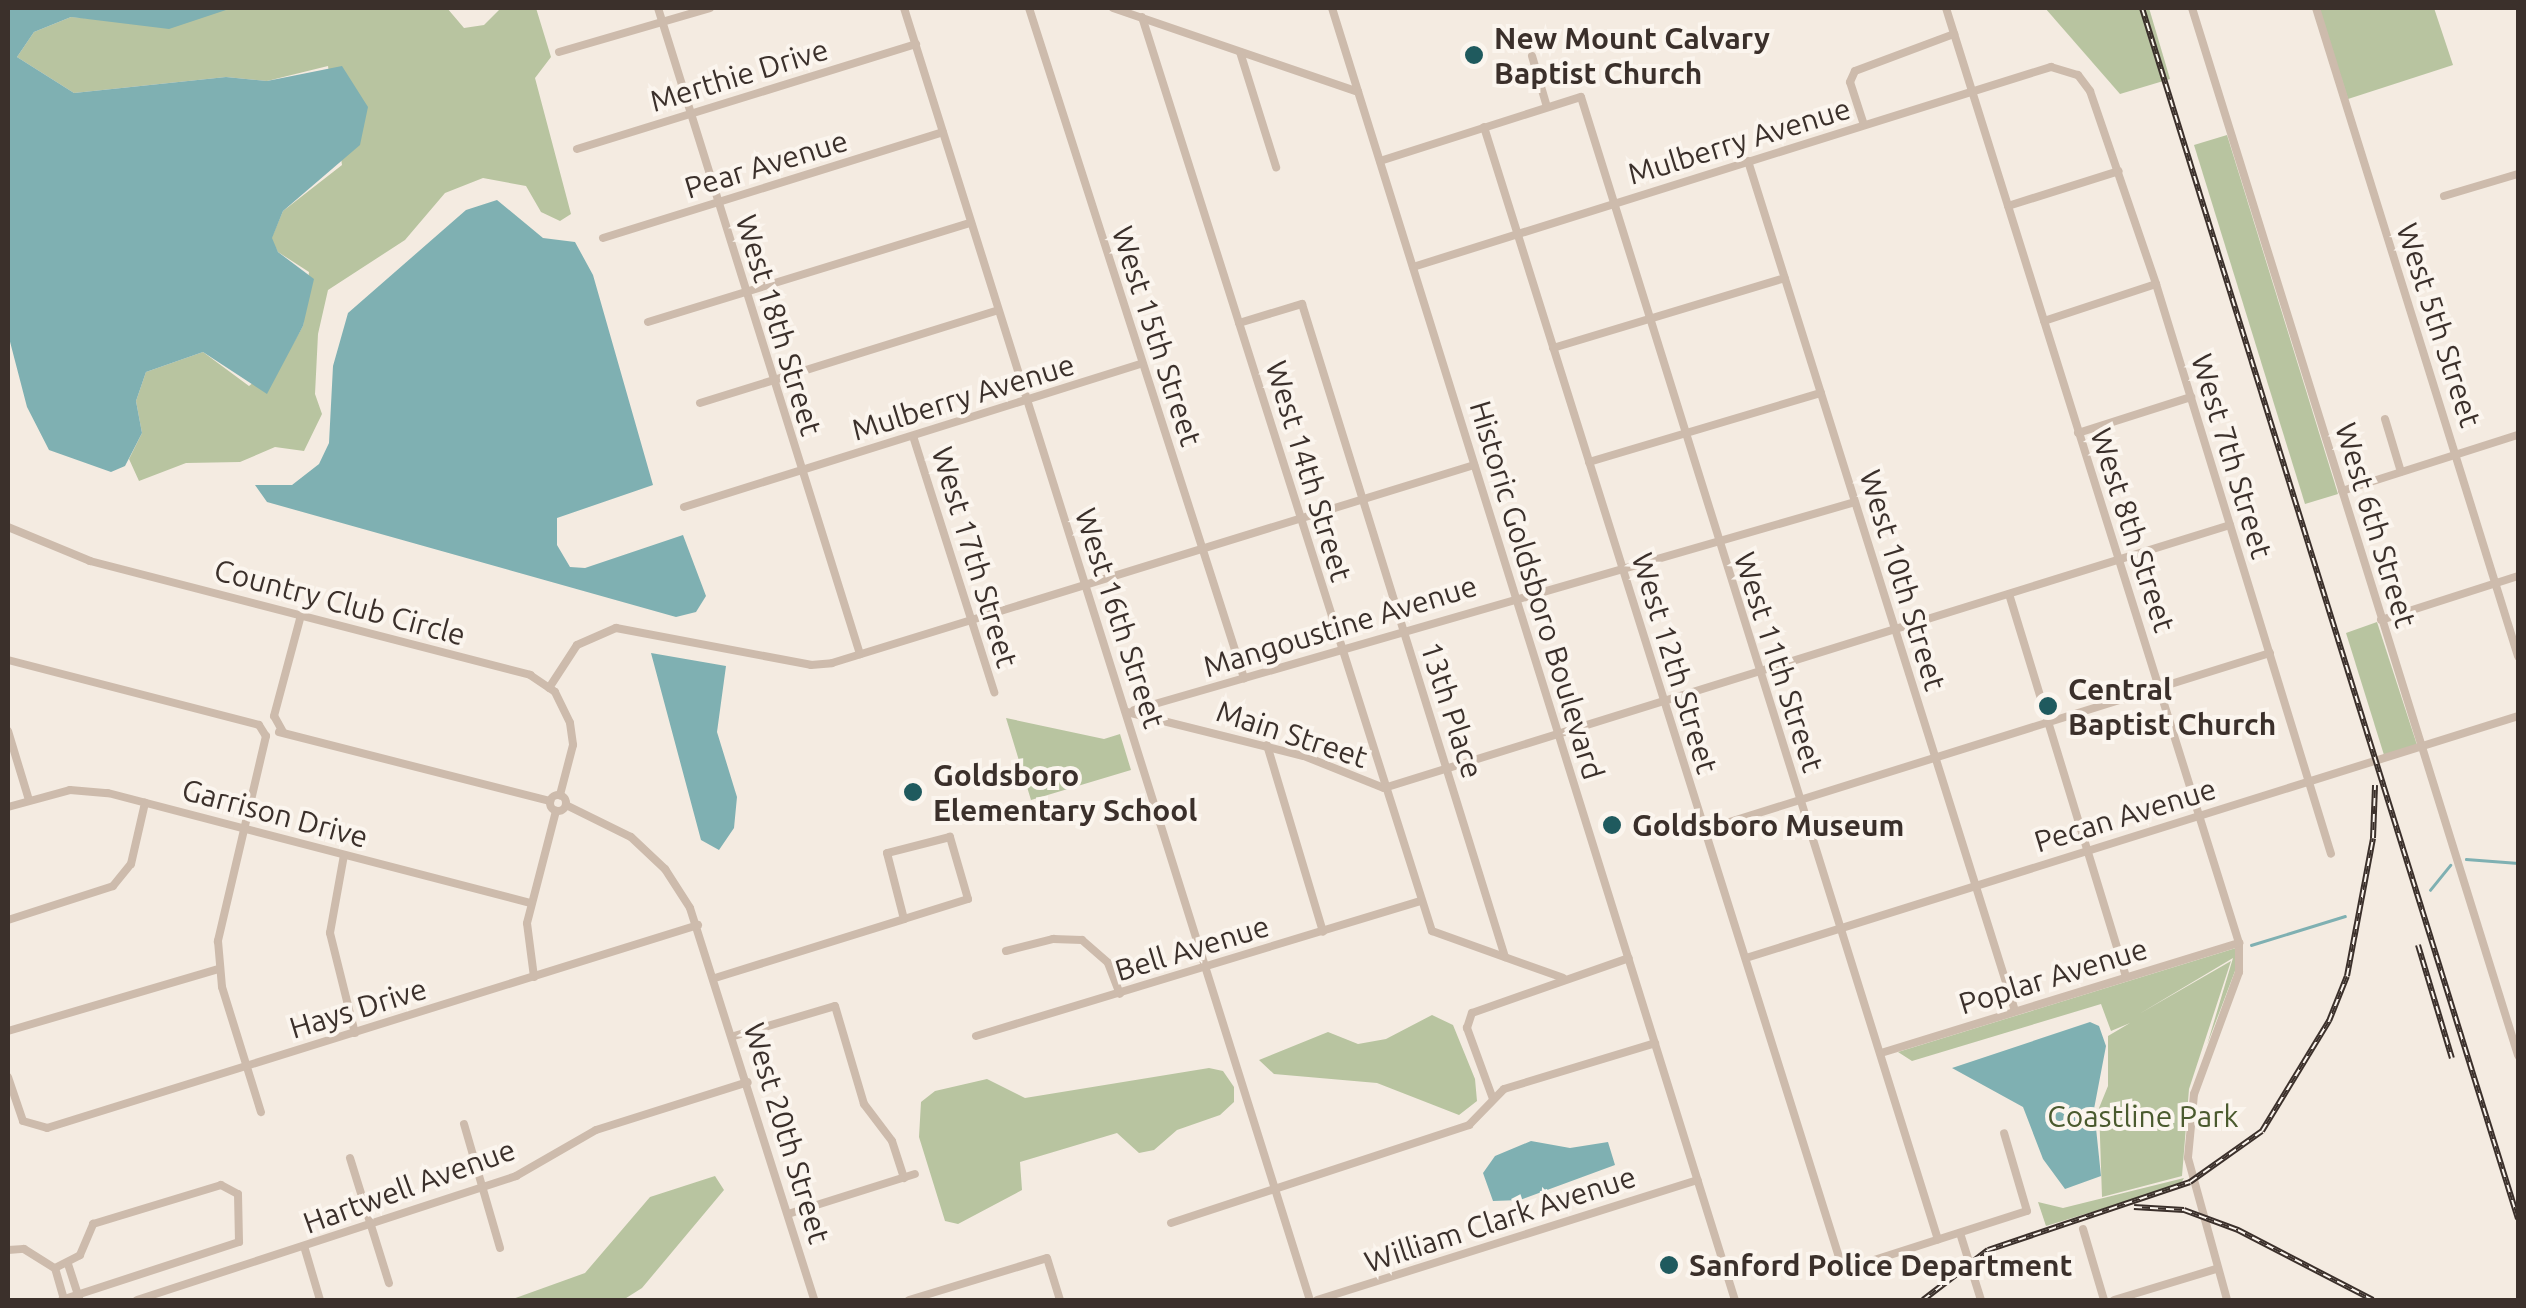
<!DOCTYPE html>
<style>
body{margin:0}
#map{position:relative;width:2526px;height:1308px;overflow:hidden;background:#f4ebe1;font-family:Ubuntu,sans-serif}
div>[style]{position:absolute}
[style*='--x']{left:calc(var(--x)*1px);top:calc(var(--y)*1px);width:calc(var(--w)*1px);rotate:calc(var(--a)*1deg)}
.green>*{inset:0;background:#b8c4a0}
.water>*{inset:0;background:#7fb0b2}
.stream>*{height:2.5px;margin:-1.25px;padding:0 1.25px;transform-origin:1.25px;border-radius:1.25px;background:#7fb0b2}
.minor>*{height:8px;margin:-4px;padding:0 4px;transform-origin:4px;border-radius:4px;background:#cdbbac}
.minor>.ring{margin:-4px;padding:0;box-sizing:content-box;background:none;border:8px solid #cdbbac;border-radius:50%}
.rail>*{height:6px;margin-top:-3px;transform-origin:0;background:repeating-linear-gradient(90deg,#fbf5ee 0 8px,#3b302b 0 16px);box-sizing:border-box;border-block:2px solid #3b302b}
.dots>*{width:28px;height:28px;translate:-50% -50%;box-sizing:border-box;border:5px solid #fbf5ee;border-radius:50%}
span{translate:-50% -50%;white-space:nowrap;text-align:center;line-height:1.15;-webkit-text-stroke:8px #fbf5ee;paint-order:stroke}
.poi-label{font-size:30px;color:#3b302b;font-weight:700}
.left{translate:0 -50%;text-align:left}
.street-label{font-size:30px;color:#3b302b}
.park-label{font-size:30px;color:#4a5a2e}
.frame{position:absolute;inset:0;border:10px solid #3b302b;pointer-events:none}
</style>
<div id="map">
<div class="green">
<div style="clip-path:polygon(232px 8px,447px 8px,464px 28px,484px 25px,501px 8px,536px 8px,551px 57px,535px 78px,571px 214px,560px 221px,541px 212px,526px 186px,483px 178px,445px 193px,405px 240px,328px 290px,318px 334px,315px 394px,322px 414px,304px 451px,275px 447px,240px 462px,186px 463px,139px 481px,129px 459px,142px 433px,136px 401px,146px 372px,203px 352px,249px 386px,286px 356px,303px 326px,309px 272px,278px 252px,271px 239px,283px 211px,342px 165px,328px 66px,267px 81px,226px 77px,74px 93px,17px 57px,34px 32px,71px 17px,120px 21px)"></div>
<div style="clip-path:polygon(2045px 8px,2149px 8px,2170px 79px,2120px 94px)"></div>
<div style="clip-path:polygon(2319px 8px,2434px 8px,2453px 65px,2348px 99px)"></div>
<div style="clip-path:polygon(2227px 135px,2338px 494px,2305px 504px,2194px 145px)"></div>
<div style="clip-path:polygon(2377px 622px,2417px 745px,2384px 755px,2346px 633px)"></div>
<div style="clip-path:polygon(1006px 718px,1104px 739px,1120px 734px,1131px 770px,1031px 800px)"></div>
<div style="clip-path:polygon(2236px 948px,2235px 971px,2207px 1045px,2233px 958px,2139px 1014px,2231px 961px,2189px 1089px,2182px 1176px,2102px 1197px,2099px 1108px,2108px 1086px,2108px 1036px,2130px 1023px,2111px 1031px,2101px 1004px,1912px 1061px,1898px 1052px)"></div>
<div style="clip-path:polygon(1432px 1015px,1453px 1025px,1475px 1079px,1477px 1101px,1459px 1115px,1377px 1083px,1274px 1074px,1259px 1060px,1328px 1032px,1358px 1044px,1386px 1039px)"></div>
<div style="clip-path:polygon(1209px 1068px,1223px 1071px,1234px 1087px,1234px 1102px,1220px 1115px,1177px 1130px,1154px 1150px,1139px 1153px,1117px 1133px,1020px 1162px,1022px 1190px,958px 1224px,945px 1221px,919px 1137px,921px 1102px,935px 1091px,987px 1079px,1025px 1098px)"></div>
<div style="clip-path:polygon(715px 1176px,724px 1190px,642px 1288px,623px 1300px,510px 1300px,585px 1273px,650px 1197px)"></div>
<div style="clip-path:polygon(2184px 1178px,2180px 1185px,2046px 1226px,2038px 1202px,2063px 1208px)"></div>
</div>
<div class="water">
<div style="clip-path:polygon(8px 8px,232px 8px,169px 29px,71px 17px,34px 32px,17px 57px,74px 93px,226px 77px,267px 81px,342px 66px,368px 107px,360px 145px,283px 211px,272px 238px,278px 252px,314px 279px,303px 326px,267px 394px,203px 352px,146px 372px,136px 401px,142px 433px,125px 466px,111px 472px,49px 450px,27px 407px,8px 334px)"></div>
<div style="clip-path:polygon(497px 200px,543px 238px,575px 242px,593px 275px,653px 485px,557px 518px,557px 545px,570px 567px,585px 568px,683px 535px,706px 596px,696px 612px,676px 617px,267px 502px,255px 485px,292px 485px,319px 464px,329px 443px,333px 366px,348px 313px,466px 210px)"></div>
<div style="clip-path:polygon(651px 653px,726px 666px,717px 732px,737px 797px,734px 828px,719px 850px,701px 840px)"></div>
<div style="clip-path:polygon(2090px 1022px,2099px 1026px,2106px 1046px,2094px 1109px,2101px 1176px,2065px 1189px,2043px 1159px,2023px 1107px,1952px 1068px)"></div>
<div style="clip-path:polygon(1531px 1141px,1570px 1148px,1608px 1142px,1615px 1165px,1520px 1200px,1493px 1201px,1483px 1173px,1495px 1156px)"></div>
</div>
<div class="stream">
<div style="--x:2466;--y:859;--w:52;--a:4.4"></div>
<div style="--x:2430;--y:890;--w:32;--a:-51"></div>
<div style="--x:2251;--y:945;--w:98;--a:-17.1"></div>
</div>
<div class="minor">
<div style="--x:658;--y:8;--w:677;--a:72.64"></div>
<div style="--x:904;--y:8;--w:1354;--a:72.56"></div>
<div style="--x:1029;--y:8;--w:704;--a:72.21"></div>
<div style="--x:1113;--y:8;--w:259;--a:18.9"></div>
<div style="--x:1332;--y:8;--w:1353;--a:72.68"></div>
<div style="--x:1946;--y:8;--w:980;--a:72.6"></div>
<div style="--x:2239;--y:943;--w:29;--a:90"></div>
<div style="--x:2239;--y:972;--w:130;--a:110.2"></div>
<div style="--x:2194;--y:1094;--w:64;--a:95.4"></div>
<div style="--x:2188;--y:1158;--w:147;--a:74.6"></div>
<div style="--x:2192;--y:8;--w:1097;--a:72.71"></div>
<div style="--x:2316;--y:8;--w:679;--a:72.69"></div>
<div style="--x:1142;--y:17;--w:959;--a:72.4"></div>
<div style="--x:1432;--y:931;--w:139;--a:19.7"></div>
<div style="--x:559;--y:52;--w:157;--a:-16.2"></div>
<div style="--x:1240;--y:52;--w:121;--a:72.6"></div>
<div style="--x:1532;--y:56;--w:53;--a:73.6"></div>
<div style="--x:1864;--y:125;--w:45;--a:-108"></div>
<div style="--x:1850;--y:82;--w:12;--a:-66"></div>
<div style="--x:1855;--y:71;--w:106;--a:-20.5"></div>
<div style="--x:1484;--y:127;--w:1198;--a:72.56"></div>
<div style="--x:1843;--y:1270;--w:193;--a:-17.8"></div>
<div style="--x:2027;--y:1211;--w:81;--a:-106.4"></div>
<div style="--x:577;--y:149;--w:355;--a:-17.2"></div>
<div style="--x:1380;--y:161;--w:211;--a:-17.7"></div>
<div style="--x:1581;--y:97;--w:1197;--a:72.65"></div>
<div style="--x:1748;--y:161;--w:891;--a:72.56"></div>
<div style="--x:2444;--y:196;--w:77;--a:-16.6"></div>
<div style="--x:2008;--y:206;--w:116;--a:-17.5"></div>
<div style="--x:603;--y:238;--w:356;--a:-17.3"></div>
<div style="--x:1413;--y:267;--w:669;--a:-17.41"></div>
<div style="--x:2051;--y:67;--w:28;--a:17"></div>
<div style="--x:2078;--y:75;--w:20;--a:53"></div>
<div style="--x:2090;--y:91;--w:204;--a:71.1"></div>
<div style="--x:2156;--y:284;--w:596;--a:72.93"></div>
<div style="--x:2044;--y:321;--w:118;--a:-18.3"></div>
<div style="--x:648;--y:322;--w:337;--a:-17.1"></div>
<div style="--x:1239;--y:323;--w:66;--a:-16.8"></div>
<div style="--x:1302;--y:304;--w:684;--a:72.73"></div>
<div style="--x:1553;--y:348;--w:242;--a:-16.8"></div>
<div style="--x:700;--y:403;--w:312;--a:-17.3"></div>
<div style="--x:2385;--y:419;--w:55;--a:73.2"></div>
<div style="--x:2078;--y:433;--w:119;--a:-17.7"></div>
<div style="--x:913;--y:436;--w:269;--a:72.4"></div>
<div style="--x:1589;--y:462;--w:242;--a:-16.6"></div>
<div style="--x:2342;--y:491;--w:185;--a:-17.7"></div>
<div style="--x:684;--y:507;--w:479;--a:-17.4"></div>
<div style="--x:8;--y:527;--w:89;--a:22.5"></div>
<div style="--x:90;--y:561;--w:455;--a:14.5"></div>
<div style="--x:530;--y:675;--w:30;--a:34"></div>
<div style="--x:555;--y:692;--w:34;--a:64"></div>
<div style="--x:570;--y:723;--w:22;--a:82"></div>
<div style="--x:573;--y:745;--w:52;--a:104.6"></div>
<div style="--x:2009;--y:594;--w:400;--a:73"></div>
<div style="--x:2381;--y:620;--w:144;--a:-17.8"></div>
<div style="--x:8;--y:660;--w:259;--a:14.5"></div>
<div style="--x:259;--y:725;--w:13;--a:58"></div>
<div style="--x:266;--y:736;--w:211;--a:103.2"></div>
<div style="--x:218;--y:941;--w:46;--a:85"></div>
<div style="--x:222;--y:987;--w:131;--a:72.7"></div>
<div style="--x:549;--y:688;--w:51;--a:-56.9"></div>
<div style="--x:577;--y:645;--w:43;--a:-23.6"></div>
<div style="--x:616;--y:628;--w:198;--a:10.7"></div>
<div style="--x:811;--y:665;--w:21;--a:-5"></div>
<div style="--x:832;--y:663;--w:672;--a:-17.14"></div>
<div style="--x:1134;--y:710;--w:750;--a:-16.09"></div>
<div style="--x:1127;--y:712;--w:182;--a:14"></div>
<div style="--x:1304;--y:756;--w:86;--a:21.8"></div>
<div style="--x:1384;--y:788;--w:886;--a:-17.27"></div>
<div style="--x:8;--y:731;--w:72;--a:73.1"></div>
<div style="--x:279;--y:732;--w:280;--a:14.3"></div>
<div style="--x:283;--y:732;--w:18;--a:-119"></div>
<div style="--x:274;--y:716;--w:105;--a:-75"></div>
<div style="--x:1267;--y:745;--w:195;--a:73.3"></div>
<div class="ring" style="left:550px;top:795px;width:8px;height:8px"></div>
<div style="--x:566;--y:805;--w:72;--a:26.2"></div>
<div style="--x:631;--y:837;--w:47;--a:43.3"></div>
<div style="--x:665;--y:869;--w:46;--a:57.3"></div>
<div style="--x:690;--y:908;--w:411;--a:72.4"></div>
<div style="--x:8;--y:807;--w:64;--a:-15.3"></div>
<div style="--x:70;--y:790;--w:38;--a:5"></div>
<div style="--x:108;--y:793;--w:437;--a:14.6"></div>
<div style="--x:1704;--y:830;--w:593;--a:-17.37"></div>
<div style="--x:344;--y:855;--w:79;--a:100.2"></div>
<div style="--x:330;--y:933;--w:103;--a:76"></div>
<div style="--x:8;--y:920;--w:110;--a:-17.9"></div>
<div style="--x:113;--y:886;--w:28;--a:-51"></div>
<div style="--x:131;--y:864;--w:63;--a:-77.1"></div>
<div style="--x:1006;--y:951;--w:49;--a:-14.3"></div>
<div style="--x:1053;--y:939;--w:29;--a:2"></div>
<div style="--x:1082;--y:940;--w:35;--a:41"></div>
<div style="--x:1108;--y:963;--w:33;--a:69"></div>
<div style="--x:1746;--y:958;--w:809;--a:-17.4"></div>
<div style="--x:534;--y:977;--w:54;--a:-97.4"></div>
<div style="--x:527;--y:923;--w:116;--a:-75.5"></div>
<div style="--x:715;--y:978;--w:198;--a:-17.3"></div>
<div style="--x:904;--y:919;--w:67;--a:-17.4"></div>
<div style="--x:968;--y:899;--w:65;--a:-106.2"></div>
<div style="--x:950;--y:837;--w:65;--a:165.7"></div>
<div style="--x:887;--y:853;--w:68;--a:75.6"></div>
<div style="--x:8;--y:1031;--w:219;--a:-16.4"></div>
<div style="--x:734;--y:1036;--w:105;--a:-16.5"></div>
<div style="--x:835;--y:1006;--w:102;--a:73.5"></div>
<div style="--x:864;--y:1104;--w:46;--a:52.9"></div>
<div style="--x:892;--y:1141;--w:39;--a:72"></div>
<div style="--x:976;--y:1036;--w:465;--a:-16.9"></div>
<div style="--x:1881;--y:1053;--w:375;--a:-17.1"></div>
<div style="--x:8;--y:1077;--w:46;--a:71.2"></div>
<div style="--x:23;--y:1121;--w:25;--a:16"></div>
<div style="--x:47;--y:1128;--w:682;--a:-17.32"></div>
<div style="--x:1493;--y:1099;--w:76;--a:-110.1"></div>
<div style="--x:1467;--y:1028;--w:16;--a:-72"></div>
<div style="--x:1472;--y:1013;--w:166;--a:-19.3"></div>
<div style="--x:464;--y:1124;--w:129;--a:73.8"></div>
<div style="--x:350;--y:1158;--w:131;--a:72.7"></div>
<div style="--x:788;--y:1214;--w:133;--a:-17.5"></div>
<div style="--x:1171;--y:1223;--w:314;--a:-18.2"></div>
<div style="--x:1469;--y:1125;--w:50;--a:-45.8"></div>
<div style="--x:1504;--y:1089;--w:158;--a:-16.9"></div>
<div style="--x:2083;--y:1229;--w:74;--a:73.5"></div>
<div style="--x:1960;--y:1233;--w:70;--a:72.6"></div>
<div style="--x:304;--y:1246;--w:56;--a:73.5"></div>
<div style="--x:8;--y:1250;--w:16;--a:-4"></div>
<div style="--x:24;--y:1249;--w:36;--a:32"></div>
<div style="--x:55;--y:1268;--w:28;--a:-27"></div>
<div style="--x:80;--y:1255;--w:34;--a:-67"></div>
<div style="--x:93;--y:1224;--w:134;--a:-16.9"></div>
<div style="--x:221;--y:1185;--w:19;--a:28"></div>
<div style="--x:238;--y:1194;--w:48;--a:88.8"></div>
<div style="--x:239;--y:1242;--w:186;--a:161.9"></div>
<div style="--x:68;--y:1264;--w:38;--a:72"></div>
<div style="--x:55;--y:1268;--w:33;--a:74"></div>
<div style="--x:137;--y:1300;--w:399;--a:-18.1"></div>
<div style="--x:516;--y:1176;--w:92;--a:-29.9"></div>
<div style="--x:596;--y:1130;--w:159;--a:-17.5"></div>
<div style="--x:909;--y:1300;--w:144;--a:-16.9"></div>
<div style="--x:1047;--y:1258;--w:44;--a:72.8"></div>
<div style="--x:1317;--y:1300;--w:399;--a:-17.5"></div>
<div style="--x:2114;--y:1300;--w:107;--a:-16.9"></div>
</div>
<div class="rail">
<div style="--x:2142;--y:8;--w:1268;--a:72.75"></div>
<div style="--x:2418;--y:945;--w:118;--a:73.3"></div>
<div style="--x:2134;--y:1207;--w:50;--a:3.4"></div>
<div style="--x:2184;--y:1210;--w:58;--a:20.3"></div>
<div style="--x:2238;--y:1230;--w:152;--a:27.4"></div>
<div style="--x:1923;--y:1300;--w:82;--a:-37.6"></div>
<div style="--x:1988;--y:1250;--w:213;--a:-18.6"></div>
<div style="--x:2190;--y:1182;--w:88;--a:-35.3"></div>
<div style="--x:2262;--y:1131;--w:129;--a:-58.7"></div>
<div style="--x:2329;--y:1021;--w:48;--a:-68.2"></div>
<div style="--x:2347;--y:976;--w:140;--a:-79.3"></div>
<div style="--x:2373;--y:838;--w:53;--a:-87.8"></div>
</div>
<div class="dots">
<div style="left:1474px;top:55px;background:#1f5a5e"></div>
<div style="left:2048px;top:706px;background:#1f5a5e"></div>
<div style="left:913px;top:792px;background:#1f5a5e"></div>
<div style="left:1612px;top:825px;background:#1f5a5e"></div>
<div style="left:1669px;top:1265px;background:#1f5a5e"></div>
</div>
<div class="poi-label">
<span class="left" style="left:1494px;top:55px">New Mount Calvary<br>Baptist Church</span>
<span class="left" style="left:2068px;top:706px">Central<br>Baptist Church</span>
<span class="left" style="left:933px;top:792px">Goldsboro<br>Elementary School</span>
<span class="left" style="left:1632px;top:825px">Goldsboro Museum</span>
<span class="left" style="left:1689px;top:1265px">Sanford Police Department</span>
</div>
<div class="street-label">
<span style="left:739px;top:75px;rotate:-17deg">Merthie Drive</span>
<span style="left:1739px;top:141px;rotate:-17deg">Mulberry Avenue</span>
<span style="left:766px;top:164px;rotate:-17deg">Pear Avenue</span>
<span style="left:779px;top:325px;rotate:73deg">West 18th Street</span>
<span style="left:2439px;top:325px;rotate:72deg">West 5th Street</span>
<span style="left:1157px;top:336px;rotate:72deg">West 15th Street</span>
<span style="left:963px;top:397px;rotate:-17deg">Mulberry Avenue</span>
<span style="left:2232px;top:456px;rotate:73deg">West 7th Street</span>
<span style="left:1309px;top:471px;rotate:73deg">West 14th Street</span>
<span style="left:2376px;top:525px;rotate:73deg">West 6th Street</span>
<span style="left:2133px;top:530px;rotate:72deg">West 8th Street</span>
<span style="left:975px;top:557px;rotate:73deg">West 17th Street</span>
<span style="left:1903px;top:580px;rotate:73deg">West 10th Street</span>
<span style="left:1537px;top:590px;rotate:73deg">Historic Goldsboro Boulevard</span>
<span style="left:340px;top:602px;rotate:15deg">Country Club Circle</span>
<span style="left:1120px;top:618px;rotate:72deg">West 16th Street</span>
<span style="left:1340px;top:626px;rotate:-17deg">Mangoustine Avenue</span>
<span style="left:1779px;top:662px;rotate:72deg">West 11th Street</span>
<span style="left:1675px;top:663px;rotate:73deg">West 12th Street</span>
<span style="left:1452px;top:710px;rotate:72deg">13th Place</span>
<span style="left:1292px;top:734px;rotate:18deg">Main Street</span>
<span style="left:275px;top:813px;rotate:15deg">Garrison Drive</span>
<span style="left:2125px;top:815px;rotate:-17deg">Pecan Avenue</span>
<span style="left:1192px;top:948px;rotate:-17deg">Bell Avenue</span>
<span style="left:2053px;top:976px;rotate:-17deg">Poplar Avenue</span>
<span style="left:358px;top:1008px;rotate:-17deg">Hays Drive</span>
<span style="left:787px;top:1133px;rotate:73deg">West 20th Street</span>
<span style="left:409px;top:1186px;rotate:-20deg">Hartwell Avenue</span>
<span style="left:1500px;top:1219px;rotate:-18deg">William Clark Avenue</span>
</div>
<div class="park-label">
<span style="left:2143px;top:1116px">Coastline Park</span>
</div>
<div class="frame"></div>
</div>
